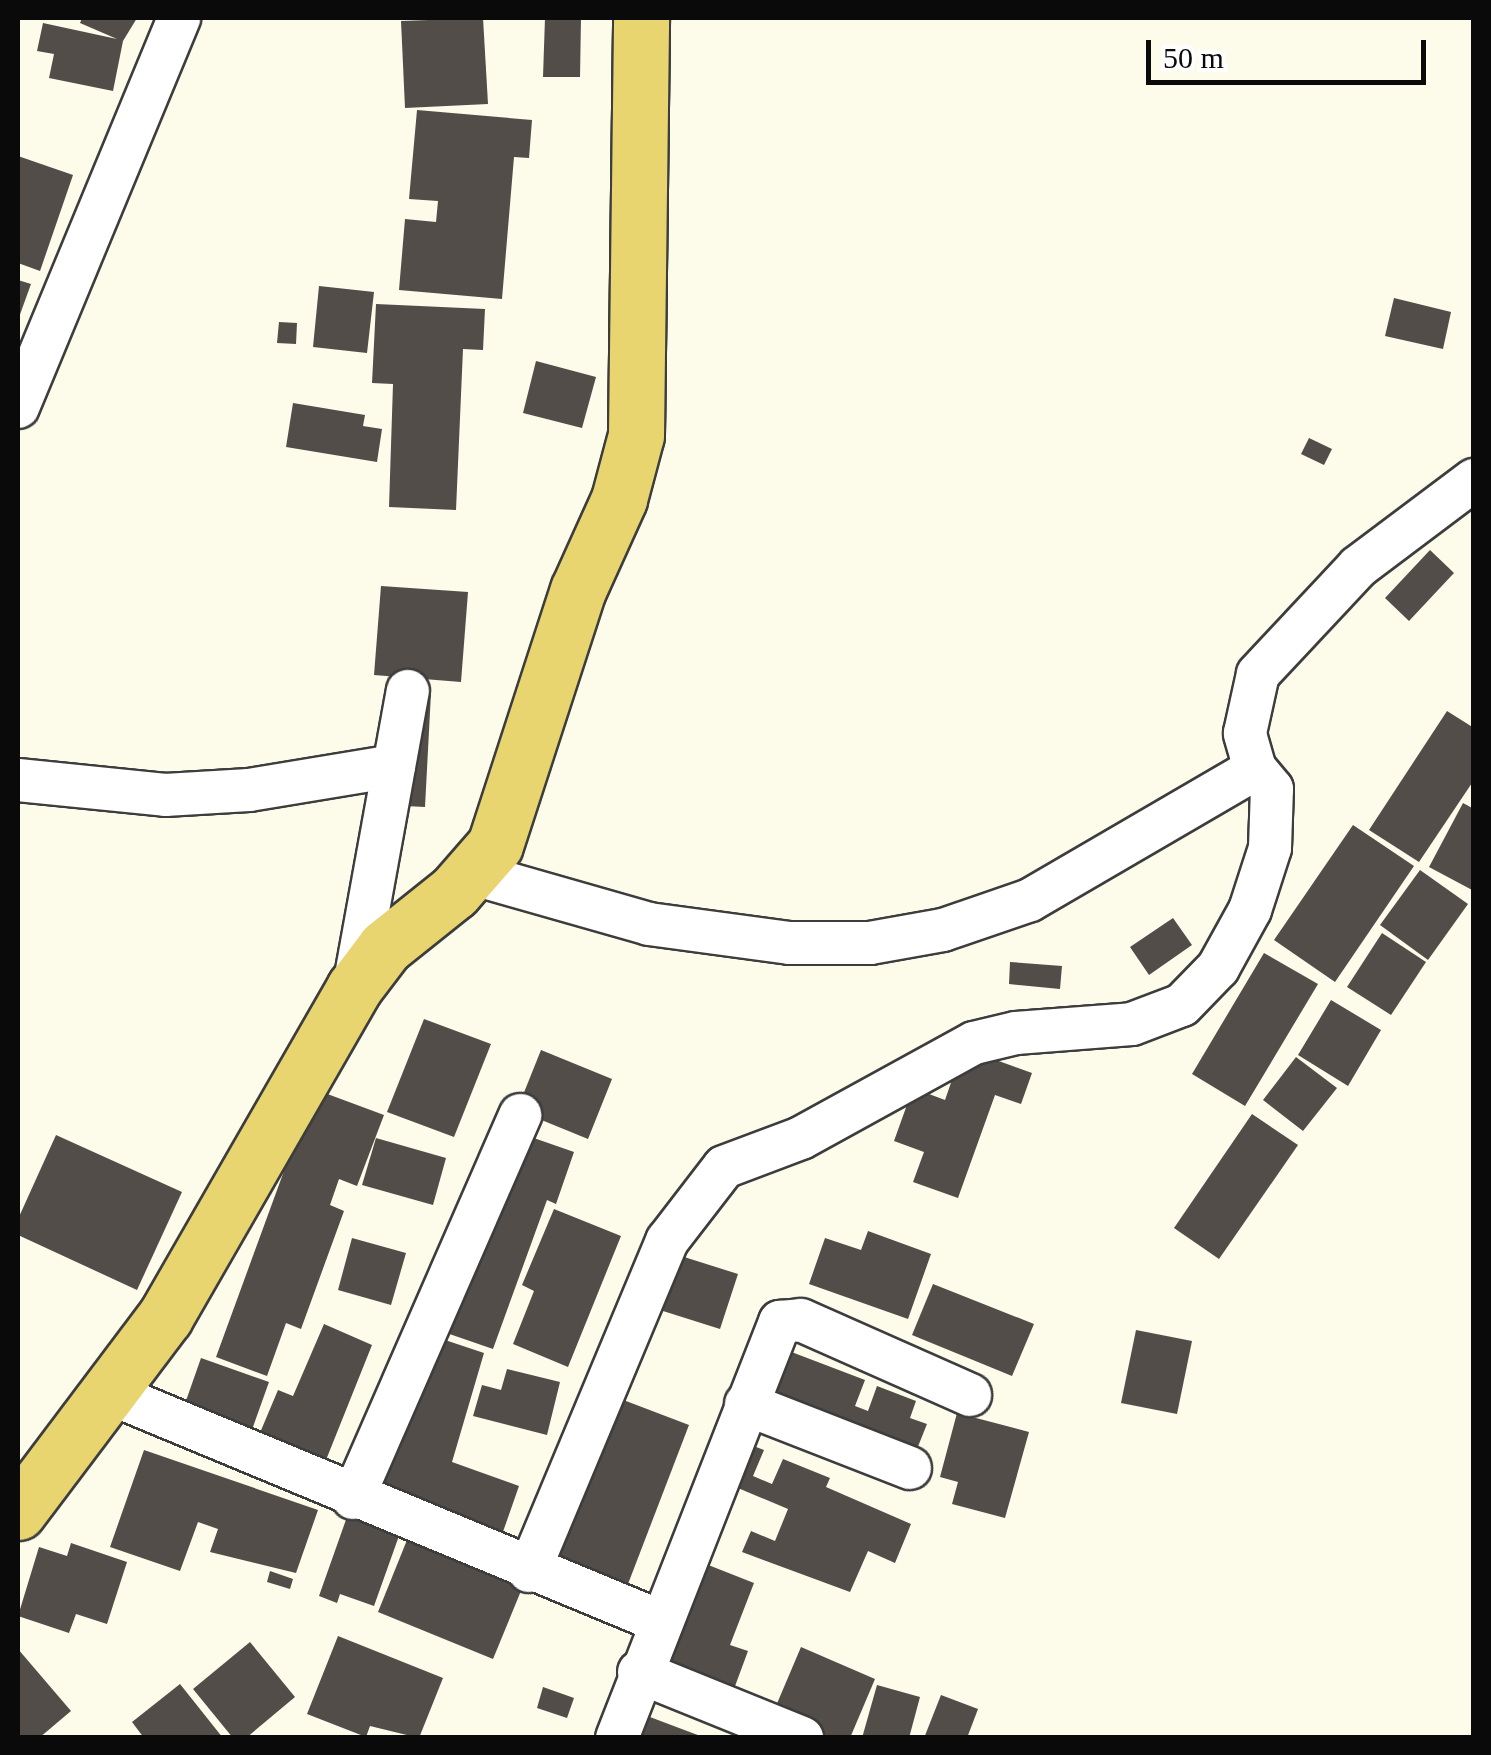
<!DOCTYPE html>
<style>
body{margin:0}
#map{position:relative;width:1491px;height:1755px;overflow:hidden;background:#fdfbea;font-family:Georgia,serif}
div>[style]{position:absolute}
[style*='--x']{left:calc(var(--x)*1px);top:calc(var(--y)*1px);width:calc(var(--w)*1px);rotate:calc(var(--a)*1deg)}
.building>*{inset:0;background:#524d48}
.roads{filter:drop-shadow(2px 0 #3d3d3d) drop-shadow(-2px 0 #3d3d3d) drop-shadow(0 2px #3d3d3d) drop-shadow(0 -2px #3d3d3d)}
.minor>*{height:42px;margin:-21px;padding:0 21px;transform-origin:21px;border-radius:21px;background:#fff}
.major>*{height:55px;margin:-27.5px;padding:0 27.5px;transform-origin:27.5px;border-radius:27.5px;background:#e8d56f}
span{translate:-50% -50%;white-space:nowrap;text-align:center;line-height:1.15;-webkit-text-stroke:10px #fff;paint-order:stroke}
.frame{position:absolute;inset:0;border:20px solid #0a0a0a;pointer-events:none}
.scale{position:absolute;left:1146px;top:40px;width:280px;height:45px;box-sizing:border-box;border:5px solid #0a0a0a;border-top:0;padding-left:12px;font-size:30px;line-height:35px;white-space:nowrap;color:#0a0a0a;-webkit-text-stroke:8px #fff;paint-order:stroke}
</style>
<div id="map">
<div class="building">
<div style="clip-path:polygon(82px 18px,137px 18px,123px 41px,113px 91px,49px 78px,54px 54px,37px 51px,43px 23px,117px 39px,80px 23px)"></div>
<div style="clip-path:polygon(483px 18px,488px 104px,405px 108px,401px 21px)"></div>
<div style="clip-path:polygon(545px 18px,581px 18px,580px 77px,543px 77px)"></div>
<div style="clip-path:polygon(417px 110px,532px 120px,529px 158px,514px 157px,502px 299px,399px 290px,405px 219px,436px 222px,438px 201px,409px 199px)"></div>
<div style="clip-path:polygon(18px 156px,73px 175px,40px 271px,18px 263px)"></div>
<div style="clip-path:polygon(18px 280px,31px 284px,18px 320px)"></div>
<div style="clip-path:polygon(319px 286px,374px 292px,367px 353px,313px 347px)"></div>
<div style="clip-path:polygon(1394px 298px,1451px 312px,1443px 349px,1385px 336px)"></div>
<div style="clip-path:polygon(376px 304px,485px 309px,483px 350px,463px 349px,456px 510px,389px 507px,393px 384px,372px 383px)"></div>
<div style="clip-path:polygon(279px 322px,297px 323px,296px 344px,277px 343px)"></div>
<div style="clip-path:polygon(536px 361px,596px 377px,582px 428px,523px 413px)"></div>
<div style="clip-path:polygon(293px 403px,365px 415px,363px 426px,382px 429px,377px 462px,286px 447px)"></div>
<div style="clip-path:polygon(1309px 438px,1332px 449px,1324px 465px,1301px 454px)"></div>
<div style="clip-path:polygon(1430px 550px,1454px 573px,1409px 621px,1385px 598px)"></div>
<div style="clip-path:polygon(381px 586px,468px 592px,461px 682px,374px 675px)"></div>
<div style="clip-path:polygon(391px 691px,431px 693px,425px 807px,385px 805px)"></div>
<div style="clip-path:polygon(1447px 711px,1474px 728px,1474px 780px,1419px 862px,1369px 830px)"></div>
<div style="clip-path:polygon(1463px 803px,1474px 809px,1474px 891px,1429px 867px)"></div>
<div style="clip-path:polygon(1353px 825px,1414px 866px,1335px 982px,1274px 940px)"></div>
<div style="clip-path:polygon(1420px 870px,1468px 904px,1428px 960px,1380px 925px)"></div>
<div style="clip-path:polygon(1173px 918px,1192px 945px,1149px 975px,1130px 947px)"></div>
<div style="clip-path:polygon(1382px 933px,1426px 962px,1391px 1015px,1347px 987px)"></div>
<div style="clip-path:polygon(1264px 953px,1318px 984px,1245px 1106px,1192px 1074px)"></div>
<div style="clip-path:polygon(1010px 962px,1062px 966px,1060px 989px,1009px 984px)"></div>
<div style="clip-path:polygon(1331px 1000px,1381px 1030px,1348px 1086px,1298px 1055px)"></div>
<div style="clip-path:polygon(424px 1019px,491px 1044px,454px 1137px,387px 1112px)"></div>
<div style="clip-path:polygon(963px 1048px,1032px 1073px,1021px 1104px,995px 1095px,958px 1198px,913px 1182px,924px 1152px,894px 1141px,913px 1088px,945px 1100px)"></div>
<div style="clip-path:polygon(541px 1050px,612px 1079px,588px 1139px,517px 1110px)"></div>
<div style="clip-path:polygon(1296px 1057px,1337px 1088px,1303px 1131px,1263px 1100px)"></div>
<div style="clip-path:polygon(314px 1089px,384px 1115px,357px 1186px,339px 1179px,330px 1205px,344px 1211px,301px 1329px,286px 1323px,267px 1376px,216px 1357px)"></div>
<div style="clip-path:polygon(1252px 1114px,1298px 1145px,1219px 1259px,1174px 1228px)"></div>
<div style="clip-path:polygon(502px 1127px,574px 1152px,556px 1204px,547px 1200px,493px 1349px,432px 1328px)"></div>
<div style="clip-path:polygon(56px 1135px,182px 1192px,137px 1290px,18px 1235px,18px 1219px)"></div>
<div style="clip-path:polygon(376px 1138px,446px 1158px,433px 1205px,362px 1185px)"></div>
<div style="clip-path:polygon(554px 1209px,621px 1236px,568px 1367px,513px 1344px,534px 1291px,522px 1285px)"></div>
<div style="clip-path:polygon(868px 1231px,931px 1254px,908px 1319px,809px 1284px,825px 1238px,861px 1250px)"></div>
<div style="clip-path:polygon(352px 1238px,406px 1253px,391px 1305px,338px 1290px)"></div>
<div style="clip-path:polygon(662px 1250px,738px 1274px,720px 1329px,644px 1305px)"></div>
<div style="clip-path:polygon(933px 1284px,1034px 1324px,1012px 1376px,912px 1335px)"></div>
<div style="clip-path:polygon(324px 1324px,372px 1345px,320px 1475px,254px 1447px,278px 1390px,293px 1396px)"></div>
<div style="clip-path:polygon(1136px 1330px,1192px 1341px,1177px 1414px,1121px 1403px)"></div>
<div style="clip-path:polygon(421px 1332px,484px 1353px,452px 1462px,519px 1486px,498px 1546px,369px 1482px)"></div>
<div style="clip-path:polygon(781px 1348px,865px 1380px,855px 1406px,868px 1411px,877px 1386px,916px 1401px,910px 1418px,927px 1424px,917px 1449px,764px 1391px)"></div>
<div style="clip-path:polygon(201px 1358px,269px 1382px,249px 1438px,181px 1415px)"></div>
<div style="clip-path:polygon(507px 1369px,560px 1382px,547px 1435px,473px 1416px,482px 1385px,501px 1390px)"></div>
<div style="clip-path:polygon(605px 1393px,689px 1425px,623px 1597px,538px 1564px)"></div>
<div style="clip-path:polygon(957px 1413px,1029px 1432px,1005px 1518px,952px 1504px,958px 1482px,940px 1477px)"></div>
<div style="clip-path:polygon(743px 1442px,764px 1450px,753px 1476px,772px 1484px,783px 1459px,830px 1478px,826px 1487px,911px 1524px,895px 1563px,868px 1551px,850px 1592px,742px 1552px,751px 1531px,775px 1541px,788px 1509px,726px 1483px)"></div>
<div style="clip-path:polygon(144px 1450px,318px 1510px,296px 1573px,210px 1552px,218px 1529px,198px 1522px,180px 1571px,110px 1547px)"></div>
<div style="clip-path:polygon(348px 1514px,400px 1533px,374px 1606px,340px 1594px,337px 1603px,319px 1596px)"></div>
<div style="clip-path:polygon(407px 1540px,523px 1586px,493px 1659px,378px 1612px)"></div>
<div style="clip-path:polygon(71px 1543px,127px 1562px,107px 1624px,76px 1614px,69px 1633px,18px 1616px,39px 1547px,67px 1556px)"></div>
<div style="clip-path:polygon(688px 1557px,754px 1583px,730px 1645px,748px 1651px,731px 1697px,646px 1665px)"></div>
<div style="clip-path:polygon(270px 1571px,293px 1579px,290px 1589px,267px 1582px)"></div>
<div style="clip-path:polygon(338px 1636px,443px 1678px,419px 1738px,370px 1726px,366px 1737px,307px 1714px)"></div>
<div style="clip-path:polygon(250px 1642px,295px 1697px,246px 1738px,233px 1738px,193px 1689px)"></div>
<div style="clip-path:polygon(801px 1647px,875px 1679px,850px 1738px,811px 1738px,770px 1720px)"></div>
<div style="clip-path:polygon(18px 1649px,71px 1711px,39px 1738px,18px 1738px)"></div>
<div style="clip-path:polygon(180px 1684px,223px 1738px,144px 1738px,132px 1722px)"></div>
<div style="clip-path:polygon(877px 1685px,920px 1697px,909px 1738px,862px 1738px)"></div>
<div style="clip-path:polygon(543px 1687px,574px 1698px,567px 1718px,537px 1708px)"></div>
<div style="clip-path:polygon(941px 1695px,978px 1709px,967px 1738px,924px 1738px)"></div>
<div style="clip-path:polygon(626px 1708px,703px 1737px,703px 1738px,614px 1738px)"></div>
</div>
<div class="roads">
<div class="minor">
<div style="--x:18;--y:407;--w:421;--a:-67.5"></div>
<div style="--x:18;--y:780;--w:148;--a:5.8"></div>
<div style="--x:165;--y:795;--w:84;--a:-3.4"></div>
<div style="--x:249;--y:790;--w:147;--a:-9.4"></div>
<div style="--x:474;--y:874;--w:182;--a:15.9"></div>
<div style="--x:649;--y:924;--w:142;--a:7.7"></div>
<div style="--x:790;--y:943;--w:80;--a:0"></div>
<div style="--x:870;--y:943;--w:74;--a:-10.1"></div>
<div style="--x:943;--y:930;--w:92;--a:-19"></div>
<div style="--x:1030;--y:900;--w:260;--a:-30.2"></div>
<div style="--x:354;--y:987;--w:301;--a:-79.7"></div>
<div style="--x:107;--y:1392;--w:598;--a:22.53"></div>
<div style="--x:746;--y:1404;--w:176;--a:21.3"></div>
<div style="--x:353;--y:1498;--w:418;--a:-66.4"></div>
<div style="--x:529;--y:1571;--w:358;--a:-67.3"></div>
<div style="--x:667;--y:1241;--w:93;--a:-52.4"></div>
<div style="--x:724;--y:1167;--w:82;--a:-20.6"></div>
<div style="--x:801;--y:1138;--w:197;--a:-28.8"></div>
<div style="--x:974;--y:1043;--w:43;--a:-13.4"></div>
<div style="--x:1016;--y:1033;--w:116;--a:-4.4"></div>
<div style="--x:1132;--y:1024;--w:53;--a:-20.8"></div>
<div style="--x:1182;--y:1005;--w:52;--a:-45.8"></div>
<div style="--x:1218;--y:968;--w:66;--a:-61.1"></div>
<div style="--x:1250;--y:910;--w:65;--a:-72.1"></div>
<div style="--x:1270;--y:848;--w:59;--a:-88.1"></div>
<div style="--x:1272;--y:789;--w:26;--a:-130"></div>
<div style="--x:1255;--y:769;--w:37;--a:-106"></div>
<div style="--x:1245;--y:733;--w:60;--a:-77.6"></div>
<div style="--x:1258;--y:674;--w:146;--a:-46.9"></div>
<div style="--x:1358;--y:567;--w:145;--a:-36.9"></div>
<div style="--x:639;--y:1672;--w:176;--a:22"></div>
<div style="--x:617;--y:1738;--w:447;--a:-68.6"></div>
<div style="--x:780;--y:1322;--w:21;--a:-5"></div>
<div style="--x:801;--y:1320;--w:185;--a:23.9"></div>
</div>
<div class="major">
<div style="--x:18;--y:1512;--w:244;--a:-53"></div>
<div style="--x:165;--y:1317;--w:379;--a:-60.1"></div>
<div style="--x:354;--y:988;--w:51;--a:-52.9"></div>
<div style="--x:385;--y:947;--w:88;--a:-38.6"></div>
<div style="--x:454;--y:892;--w:62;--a:-48.9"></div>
<div style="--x:495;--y:845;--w:268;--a:-72"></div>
<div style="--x:578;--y:590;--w:100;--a:-65.7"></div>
<div style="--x:619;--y:499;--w:66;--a:-75.1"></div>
<div style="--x:636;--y:435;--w:417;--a:-89.3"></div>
</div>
</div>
<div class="frame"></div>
<div class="scale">50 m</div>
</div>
